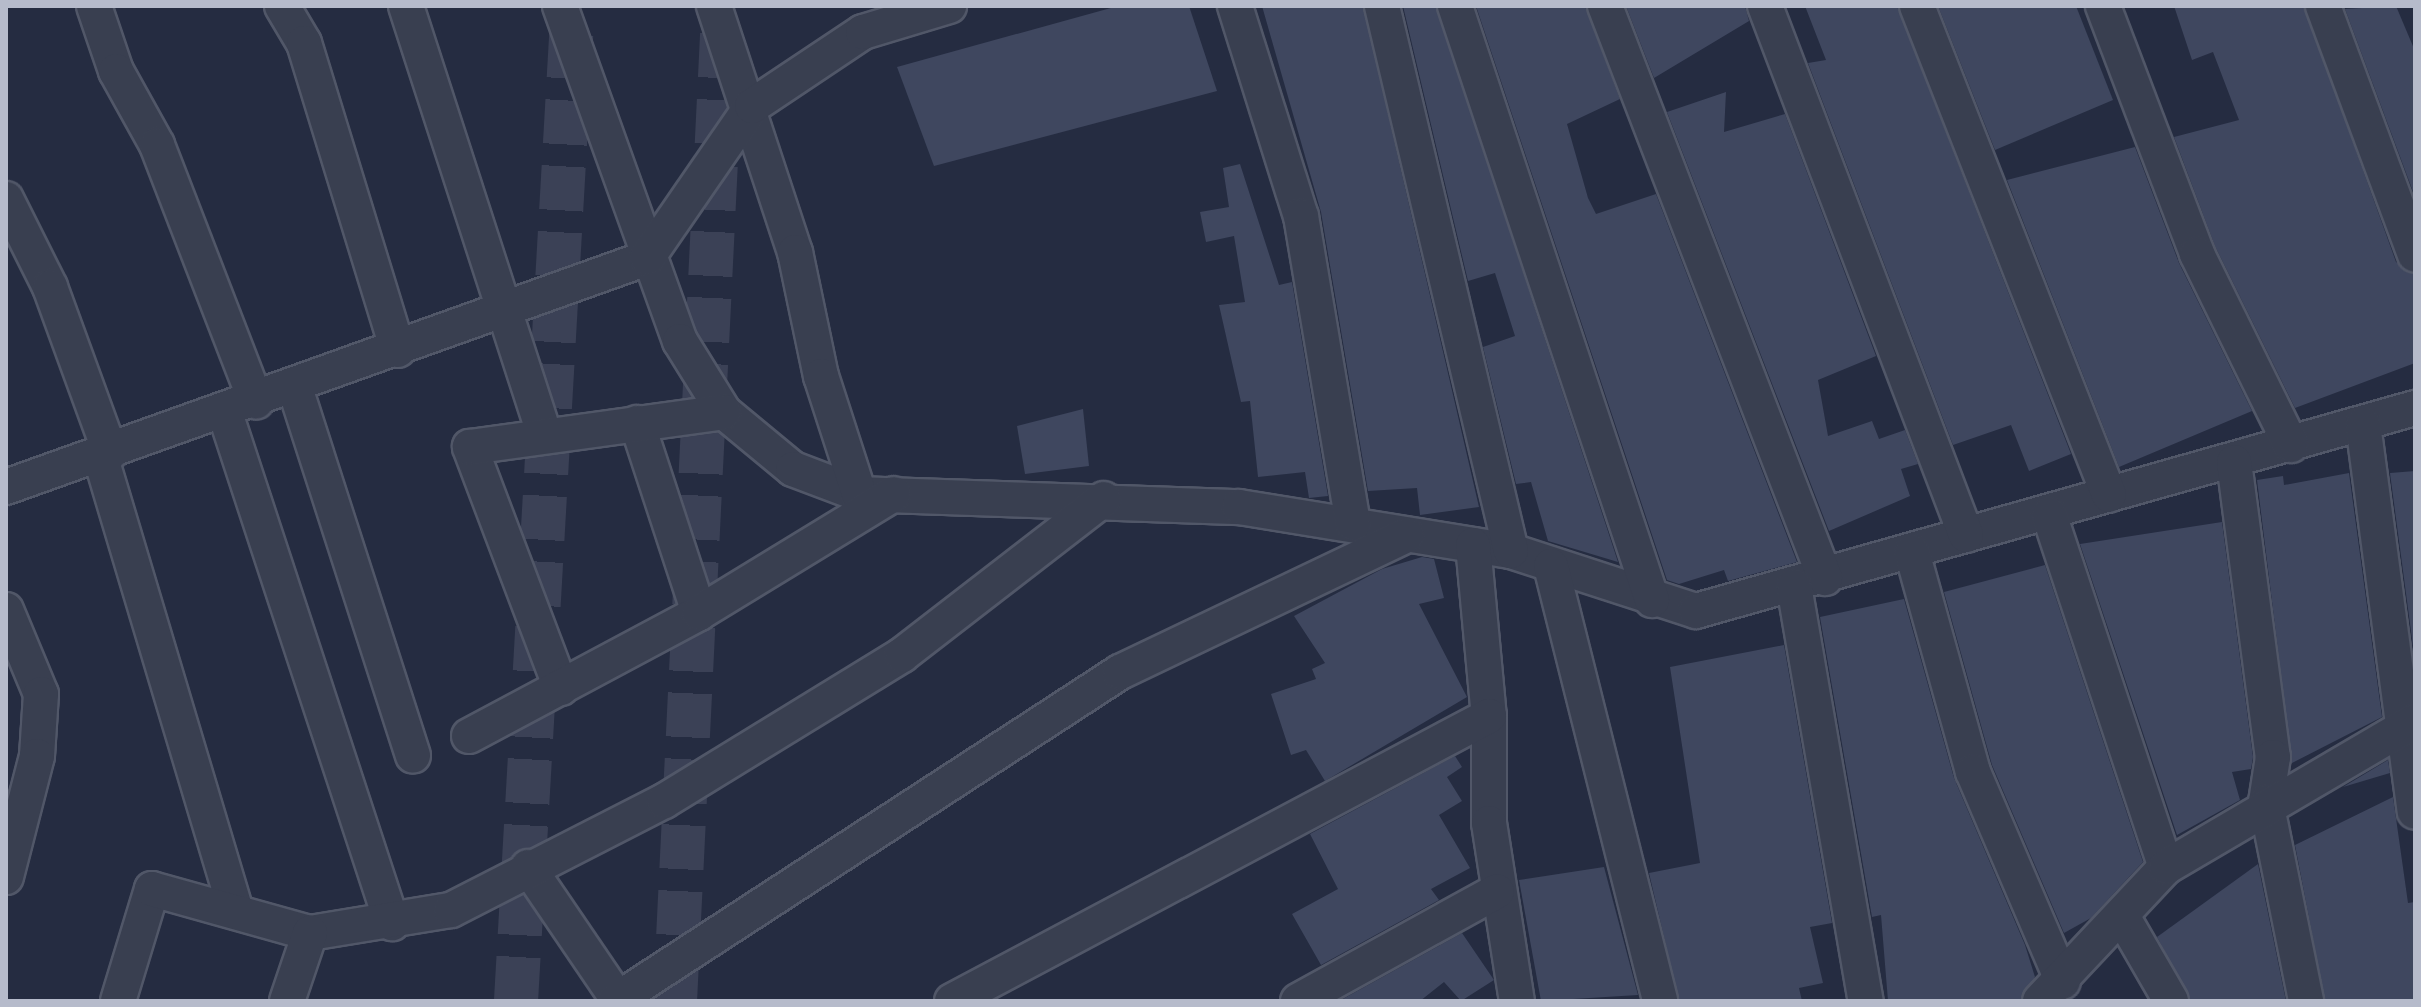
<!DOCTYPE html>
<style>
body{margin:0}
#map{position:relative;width:2421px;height:1007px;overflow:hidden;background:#252c41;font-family:"Exo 2",sans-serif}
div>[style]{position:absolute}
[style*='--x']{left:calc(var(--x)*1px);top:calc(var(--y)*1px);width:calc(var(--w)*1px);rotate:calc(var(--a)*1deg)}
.building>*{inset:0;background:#3f475f}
.primary-tunnel>*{height:44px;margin-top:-22px;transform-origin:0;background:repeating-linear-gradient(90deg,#3b4156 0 44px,transparent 0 66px)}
.roads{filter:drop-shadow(2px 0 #515768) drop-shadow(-2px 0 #515768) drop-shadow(0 2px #515768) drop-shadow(0 -2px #515768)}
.street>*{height:34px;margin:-17px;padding:0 17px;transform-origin:17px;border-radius:17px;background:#393f50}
span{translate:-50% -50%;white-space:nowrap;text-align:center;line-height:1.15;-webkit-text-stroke:6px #1e2436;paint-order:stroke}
.frame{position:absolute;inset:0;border:8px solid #b6bbcb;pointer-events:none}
</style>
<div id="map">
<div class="building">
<div style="clip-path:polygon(1118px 6px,1189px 6px,1217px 91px,934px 166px,897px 67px)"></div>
<div style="clip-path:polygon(1262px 6px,1363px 6px,1479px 507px,1420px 515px,1417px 488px,1368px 491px,1321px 212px)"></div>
<div style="clip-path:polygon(1403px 6px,1436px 6px,1618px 562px,1548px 541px,1531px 482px,1516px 484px,1483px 347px,1515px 336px,1495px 273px,1468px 281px)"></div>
<div style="clip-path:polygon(1476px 6px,1585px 6px,1620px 99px,1567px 124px,1588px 198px,1596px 214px,1656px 194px,1797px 562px,1728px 581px,1724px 570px,1679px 584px,1667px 580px)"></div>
<div style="clip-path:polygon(1626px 6px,1745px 6px,1749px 21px,1654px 78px)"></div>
<div style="clip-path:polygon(1805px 6px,1897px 6px,2071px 454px,2029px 471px,2011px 425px,1953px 445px,1808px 63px,1826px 60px)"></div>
<div style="clip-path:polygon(1938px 6px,2076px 6px,2113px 100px,1995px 150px)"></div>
<div style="clip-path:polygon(2174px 6px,2304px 6px,2396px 262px,2415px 274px,2415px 363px,2295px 408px,2215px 246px,2174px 137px,2239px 120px,2213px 52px,2192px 60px)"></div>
<div style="clip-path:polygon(2396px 6px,2415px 51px,2415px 197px,2345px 9px)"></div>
<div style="clip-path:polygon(1726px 92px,1724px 132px,1785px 114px,1876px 356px,1818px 380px,1828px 436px,1872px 421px,1879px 439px,1905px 430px,1918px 464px,1901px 469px,1910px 496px,1829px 531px,1667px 112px)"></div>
<div style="clip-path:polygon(2135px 147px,2179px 263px,2252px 411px,2119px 467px,2007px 180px)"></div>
<div style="clip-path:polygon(1240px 164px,1279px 285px,1292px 282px,1328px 496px,1309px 498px,1305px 472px,1258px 477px,1250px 401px,1241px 402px,1219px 305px,1245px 302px,1234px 236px,1206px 242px,1200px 212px,1229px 207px,1223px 168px)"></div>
<div style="clip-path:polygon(1083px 409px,1089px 466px,1025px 474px,1017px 426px)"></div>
<div style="clip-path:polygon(2415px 471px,2415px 661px,2390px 473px)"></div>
<div style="clip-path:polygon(2349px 473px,2382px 717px,2292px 763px,2257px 480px,2283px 476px,2284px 485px)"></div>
<div style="clip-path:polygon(2222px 522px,2253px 757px,2251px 769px,2232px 772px,2240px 800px,2177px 835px,2080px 544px)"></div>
<div style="clip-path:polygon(1422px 557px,1434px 559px,1444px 598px,1419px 604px,1467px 697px,1325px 781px,1306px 750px,1291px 755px,1271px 694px,1316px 679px,1312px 669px,1325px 663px,1294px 616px,1382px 569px)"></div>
<div style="clip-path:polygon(2045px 565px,2143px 862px,2091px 918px,2064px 933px,1992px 765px,1944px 592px)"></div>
<div style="clip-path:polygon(1904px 599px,1954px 778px,2025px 945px,2035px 977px,2021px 1001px,1888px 1001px,1881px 915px,1872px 917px,1820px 617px)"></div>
<div style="clip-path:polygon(1784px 645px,1832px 923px,1810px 927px,1823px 983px,1799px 988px,1802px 1001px,1679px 1001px,1649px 873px,1700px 863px,1670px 667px)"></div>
<div style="clip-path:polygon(1455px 756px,1462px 767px,1447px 777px,1462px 801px,1439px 815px,1470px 868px,1431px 889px,1439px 900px,1321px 965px,1292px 914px,1338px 889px,1310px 834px)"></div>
<div style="clip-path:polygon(2388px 760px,2390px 773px,2343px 787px)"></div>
<div style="clip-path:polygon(2393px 797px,2408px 903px,2415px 902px,2415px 1001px,2325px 1001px,2295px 845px)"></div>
<div style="clip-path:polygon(2258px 864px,2286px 1001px,2191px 1001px,2157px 937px)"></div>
<div style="clip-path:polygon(1604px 867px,1638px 995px,1541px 1001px,1519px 880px)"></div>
<div style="clip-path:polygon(1462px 933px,1494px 980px,1461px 1001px,1444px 982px,1420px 1001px,1341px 1000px)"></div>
</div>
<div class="primary-tunnel">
<div style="--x:516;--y:1001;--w:983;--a:-86.73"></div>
<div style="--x:675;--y:1001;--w:985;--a:-87.21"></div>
</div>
<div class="roads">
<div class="street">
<div style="--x:94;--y:6;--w:69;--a:71.3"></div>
<div style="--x:116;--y:71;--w:85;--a:61"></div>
<div style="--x:157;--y:145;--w:275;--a:68.9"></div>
<div style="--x:282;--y:6;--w:43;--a:59.3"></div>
<div style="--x:304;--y:43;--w:321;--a:73"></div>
<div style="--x:406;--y:6;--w:452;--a:72.1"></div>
<div style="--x:560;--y:6;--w:356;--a:70.3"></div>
<div style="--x:680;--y:341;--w:84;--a:58.2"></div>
<div style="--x:724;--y:412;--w:89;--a:39.6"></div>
<div style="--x:793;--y:469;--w:71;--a:20.7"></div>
<div style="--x:859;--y:494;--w:380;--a:2"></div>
<div style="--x:1239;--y:507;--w:276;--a:9.2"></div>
<div style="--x:1511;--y:551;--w:194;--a:18"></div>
<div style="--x:1696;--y:611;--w:747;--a:-15.77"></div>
<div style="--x:714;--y:6;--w:259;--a:71.8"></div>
<div style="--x:795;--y:252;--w:127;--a:78.2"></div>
<div style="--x:821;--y:376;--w:124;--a:72.1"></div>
<div style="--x:1235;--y:6;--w:220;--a:72.6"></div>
<div style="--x:1301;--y:216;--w:312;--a:80.4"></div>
<div style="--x:1382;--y:6;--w:560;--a:76.68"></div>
<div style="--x:1455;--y:6;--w:626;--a:71.65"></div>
<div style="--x:1605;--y:6;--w:613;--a:68.96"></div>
<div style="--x:1765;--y:6;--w:566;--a:69.2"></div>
<div style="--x:1917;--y:6;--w:525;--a:68.56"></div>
<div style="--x:2103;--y:6;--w:265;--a:69.2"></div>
<div style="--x:2197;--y:254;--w:213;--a:63.8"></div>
<div style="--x:2323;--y:6;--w:265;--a:69.7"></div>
<div style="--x:6;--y:199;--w:98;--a:63.4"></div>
<div style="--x:50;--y:287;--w:176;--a:70"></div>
<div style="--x:295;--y:388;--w:386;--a:72.2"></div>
<div style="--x:225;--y:413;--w:537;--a:71.87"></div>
<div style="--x:637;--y:423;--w:200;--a:71.9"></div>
<div style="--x:2363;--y:424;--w:391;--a:82.4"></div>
<div style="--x:100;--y:455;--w:476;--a:73.4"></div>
<div style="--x:2234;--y:462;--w:298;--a:82.5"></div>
<div style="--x:2273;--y:757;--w:46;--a:98.8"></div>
<div style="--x:2266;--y:802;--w:203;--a:78.6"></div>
<div style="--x:6;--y:487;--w:681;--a:-19.66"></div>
<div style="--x:647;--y:258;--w:185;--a:-55.4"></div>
<div style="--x:752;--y:106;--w:133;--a:-33.7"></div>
<div style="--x:863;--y:32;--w:90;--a:-16.8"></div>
<div style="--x:2049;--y:514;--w:372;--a:71.7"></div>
<div style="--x:1473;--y:545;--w:172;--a:84.7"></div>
<div style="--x:1489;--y:716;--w:107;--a:90"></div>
<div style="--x:1489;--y:823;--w:180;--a:81.1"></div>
<div style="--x:1912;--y:552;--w:228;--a:74.5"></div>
<div style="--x:1973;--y:772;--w:228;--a:66.8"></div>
<div style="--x:1551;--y:566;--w:448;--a:75.9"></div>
<div style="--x:1794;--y:586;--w:421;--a:80.2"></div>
<div style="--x:6;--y:610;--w:91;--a:67.4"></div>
<div style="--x:41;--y:694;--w:62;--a:93.7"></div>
<div style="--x:37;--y:756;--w:125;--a:104.4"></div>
<div style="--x:561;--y:688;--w:258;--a:-110.7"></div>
<div style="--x:470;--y:447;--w:256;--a:-7.8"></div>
<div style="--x:469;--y:736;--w:261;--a:-28.1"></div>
<div style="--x:699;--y:613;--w:228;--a:-31.4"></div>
<div style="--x:528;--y:867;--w:162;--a:55.8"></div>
<div style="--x:2122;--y:916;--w:98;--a:60"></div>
<div style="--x:118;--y:1001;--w:117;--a:-73.1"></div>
<div style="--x:152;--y:889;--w:164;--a:15.6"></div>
<div style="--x:310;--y:933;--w:143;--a:-9.3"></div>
<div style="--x:451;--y:910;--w:239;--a:-27.1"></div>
<div style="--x:664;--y:801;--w:279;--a:-31.5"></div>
<div style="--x:902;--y:655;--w:255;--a:-37.7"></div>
<div style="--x:287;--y:1001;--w:72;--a:-71.3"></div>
<div style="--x:615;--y:1001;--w:603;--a:-33.08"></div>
<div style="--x:1120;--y:672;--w:318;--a:-25.5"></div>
<div style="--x:952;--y:1001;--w:608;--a:-27.96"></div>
<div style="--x:1298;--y:1001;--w:227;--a:-28.9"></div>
<div style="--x:2040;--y:1001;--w:184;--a:-46.8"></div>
<div style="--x:2166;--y:867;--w:289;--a:-30.4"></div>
</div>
</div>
<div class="frame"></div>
</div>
